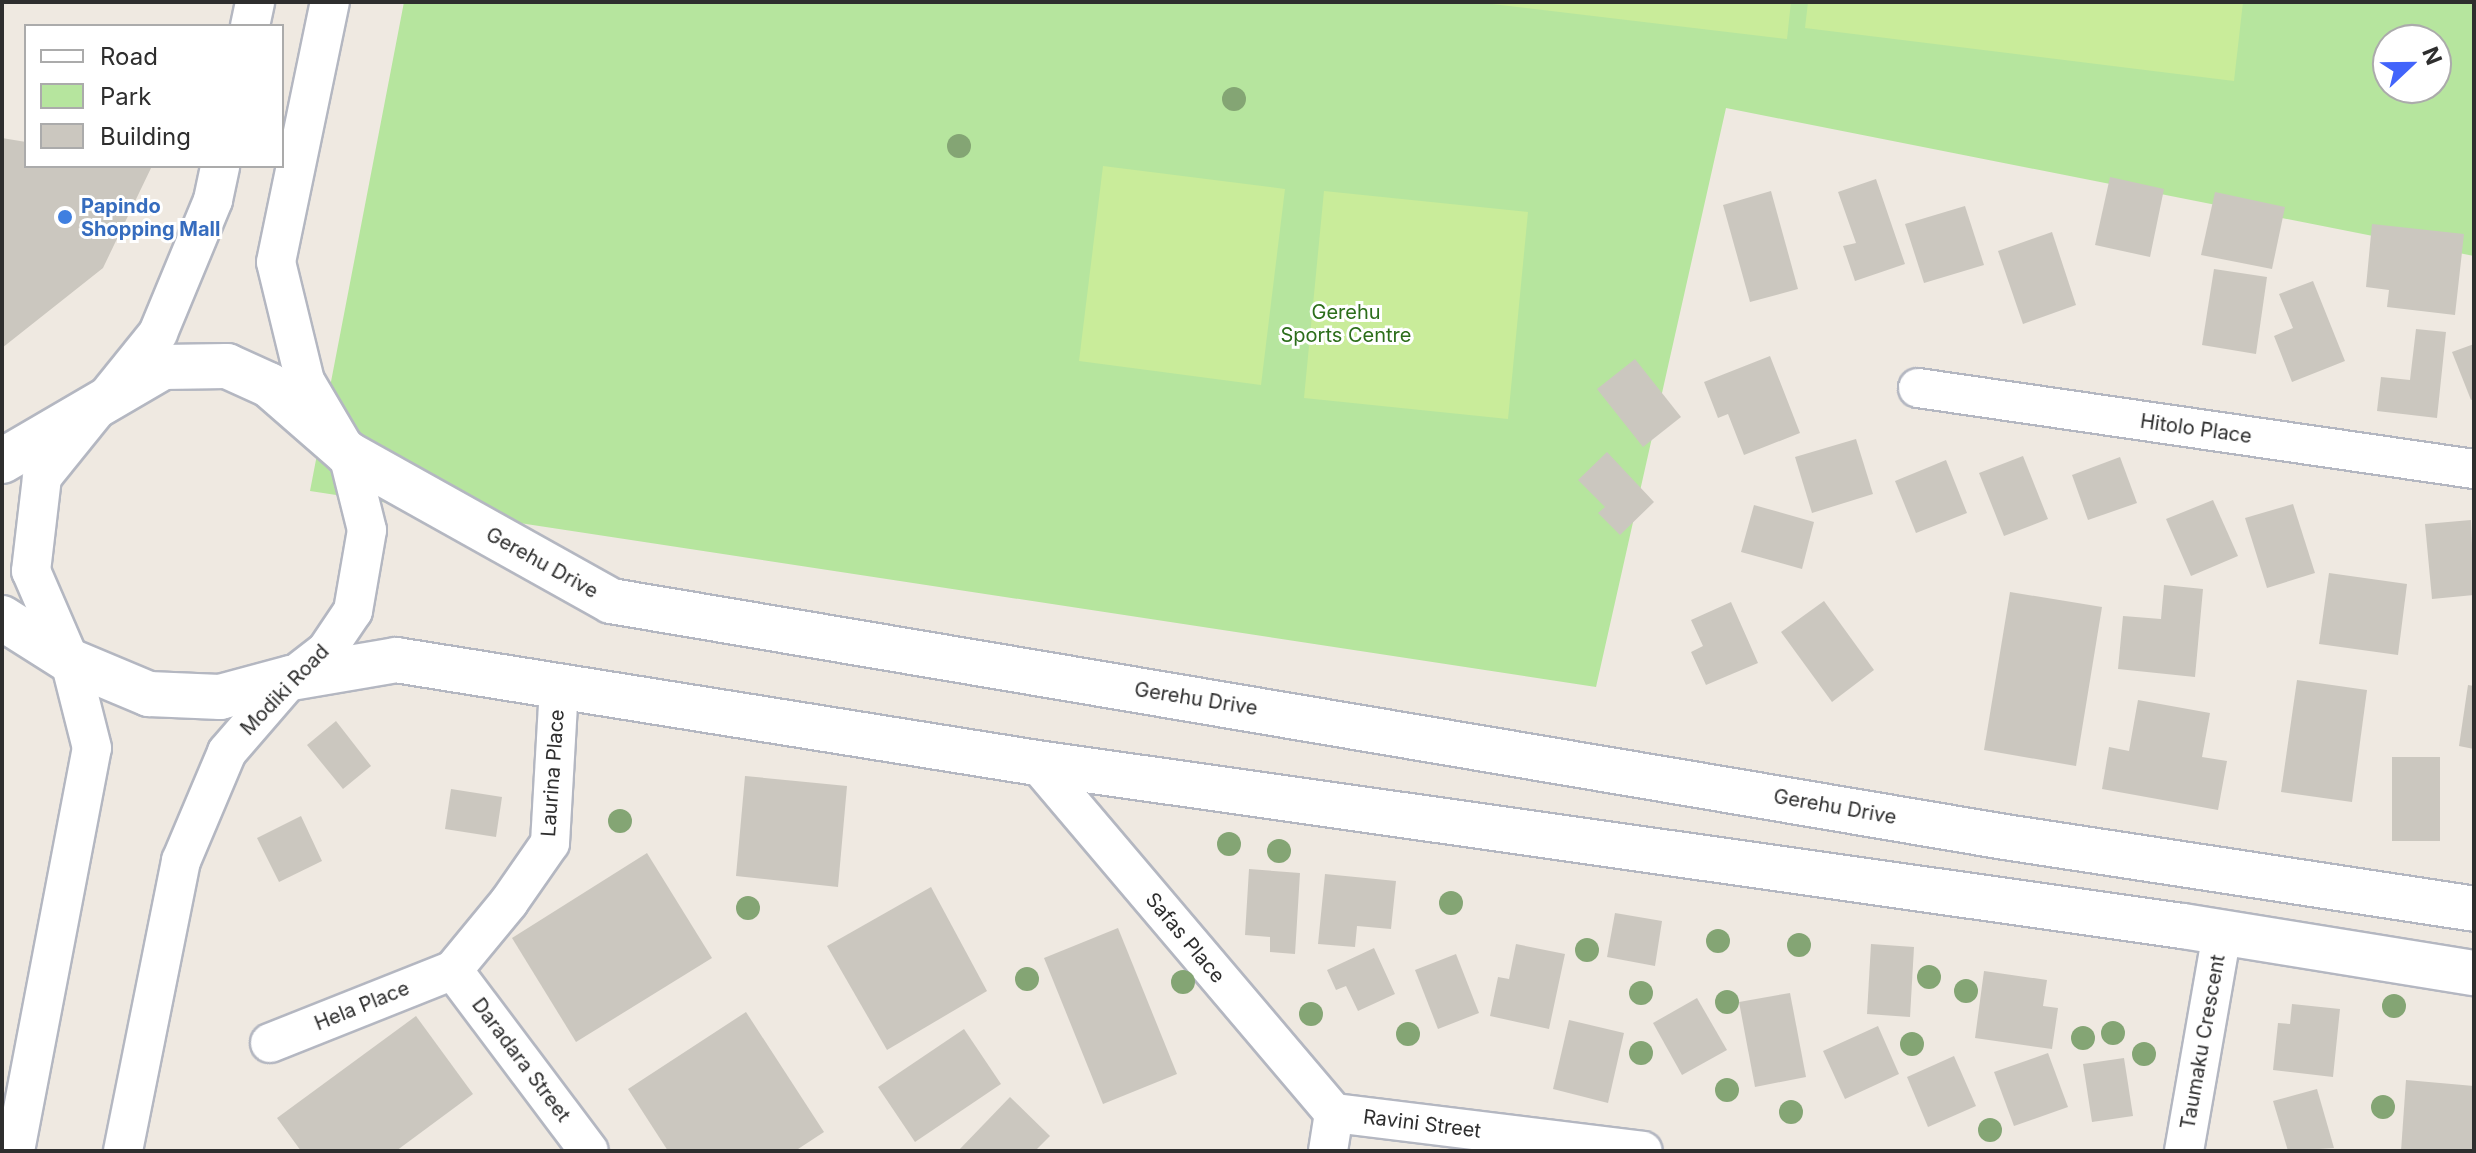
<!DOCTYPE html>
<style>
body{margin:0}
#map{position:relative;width:2476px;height:1153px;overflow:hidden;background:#efe9e1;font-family:Inter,sans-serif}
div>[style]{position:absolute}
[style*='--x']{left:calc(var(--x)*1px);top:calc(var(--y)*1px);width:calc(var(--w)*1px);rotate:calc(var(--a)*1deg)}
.green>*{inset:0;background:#b6e59e}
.pitch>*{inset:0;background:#c9ec9a}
.building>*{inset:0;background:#cbc7bf}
.roads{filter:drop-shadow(2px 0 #b4b7c1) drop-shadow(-2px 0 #b4b7c1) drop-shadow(0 2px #b4b7c1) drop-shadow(0 -2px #b4b7c1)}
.street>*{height:38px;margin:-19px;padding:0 19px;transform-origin:19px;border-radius:19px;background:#fff}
.secondary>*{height:44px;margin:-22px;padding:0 22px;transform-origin:22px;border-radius:22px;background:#fff}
.trees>*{width:24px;height:24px;margin:-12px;border-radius:50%;background:#84a574}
.dots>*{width:22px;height:22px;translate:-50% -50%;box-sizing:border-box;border:4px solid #fff;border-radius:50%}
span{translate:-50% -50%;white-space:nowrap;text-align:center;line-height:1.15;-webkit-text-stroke:6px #fff;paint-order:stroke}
.shop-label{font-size:20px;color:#366cbe;font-weight:700}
.left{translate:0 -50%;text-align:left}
.park-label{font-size:20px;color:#2c6e1b}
.street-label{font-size:20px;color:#2e2e2e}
.frame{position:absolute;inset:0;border:4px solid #2e2e2e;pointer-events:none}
.legend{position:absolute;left:24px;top:24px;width:260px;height:144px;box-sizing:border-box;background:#fff;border:2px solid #ababab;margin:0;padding:10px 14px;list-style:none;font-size:24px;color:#2e2e2e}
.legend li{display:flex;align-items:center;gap:16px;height:40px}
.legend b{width:40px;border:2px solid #ababab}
.north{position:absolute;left:2372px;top:24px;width:80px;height:80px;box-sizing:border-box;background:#fff;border:2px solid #ababab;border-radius:50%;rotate:68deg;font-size:22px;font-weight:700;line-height:32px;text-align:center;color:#2e2e2e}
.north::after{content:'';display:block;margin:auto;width:28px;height:36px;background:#4264fb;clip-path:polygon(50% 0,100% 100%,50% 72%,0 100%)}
</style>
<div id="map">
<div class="green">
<div style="clip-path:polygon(evenodd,404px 2px,2474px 2px,2474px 256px,1726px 108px,1596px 687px,310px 491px,404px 2px,2388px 40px,2436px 40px,2436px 88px,2388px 88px,2388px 40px)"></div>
</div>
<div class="pitch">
<div style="clip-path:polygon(1475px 2px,1791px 2px,1787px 39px)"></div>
<div style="clip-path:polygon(1808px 2px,2243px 2px,2234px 81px,1805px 28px)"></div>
<div style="clip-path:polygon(1103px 166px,1285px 189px,1261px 385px,1079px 361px)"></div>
<div style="clip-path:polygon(1324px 191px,1528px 212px,1508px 419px,1304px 398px)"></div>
</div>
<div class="building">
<div style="clip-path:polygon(2px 138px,26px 142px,26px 166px,152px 166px,103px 268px,2px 348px)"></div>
<div style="clip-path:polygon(2110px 177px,2164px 189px,2150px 257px,2095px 245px)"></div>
<div style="clip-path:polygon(1876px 179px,1905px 264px,1855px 281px,1843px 246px,1856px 243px,1838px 192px)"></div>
<div style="clip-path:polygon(1771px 191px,1798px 289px,1750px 302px,1723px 205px)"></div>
<div style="clip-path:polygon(2215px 192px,2285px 207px,2272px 269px,2201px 255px)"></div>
<div style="clip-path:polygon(1965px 206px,1984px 265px,1924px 283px,1905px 224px)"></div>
<div style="clip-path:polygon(2372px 224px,2464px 234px,2455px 315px,2387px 307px,2389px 290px,2366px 287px)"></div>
<div style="clip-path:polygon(2052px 232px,2076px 305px,2023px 324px,1998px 251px)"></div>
<div style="clip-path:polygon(2214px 269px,2267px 277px,2256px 354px,2202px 345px)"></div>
<div style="clip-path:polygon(2313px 281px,2345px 361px,2292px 382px,2274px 336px,2293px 328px,2279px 294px)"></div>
<div style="clip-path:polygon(2416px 329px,2446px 332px,2437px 418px,2377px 411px,2381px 377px,2410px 380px)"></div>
<div style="clip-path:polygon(2474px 344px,2474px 399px,2471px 400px,2452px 352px)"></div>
<div style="clip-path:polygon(1770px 356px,1800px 433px,1744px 455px,1728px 414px,1718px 418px,1704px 382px)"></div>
<div style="clip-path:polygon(1635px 359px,1681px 417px,1643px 447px,1597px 389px)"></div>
<div style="clip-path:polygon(1856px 439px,1873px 494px,1812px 513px,1795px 457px)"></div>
<div style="clip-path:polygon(1607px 452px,1654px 502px,1620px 535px,1598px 513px,1605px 507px,1578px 480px)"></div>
<div style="clip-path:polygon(2023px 456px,2048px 519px,2004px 536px,1979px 473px)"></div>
<div style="clip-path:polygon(2120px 457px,2137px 503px,2088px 520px,2072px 475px)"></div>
<div style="clip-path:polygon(1946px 460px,1967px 513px,1916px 533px,1895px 481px)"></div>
<div style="clip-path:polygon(2213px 500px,2238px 556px,2191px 576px,2166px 519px)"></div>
<div style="clip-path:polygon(2293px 504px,2315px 573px,2267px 588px,2245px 518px)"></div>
<div style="clip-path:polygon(1754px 505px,1814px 522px,1802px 569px,1741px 552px)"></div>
<div style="clip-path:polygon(2471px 520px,2474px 595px,2432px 599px,2425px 524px)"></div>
<div style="clip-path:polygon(2329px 573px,2407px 584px,2398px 655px,2319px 644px)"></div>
<div style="clip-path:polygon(2164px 585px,2203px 589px,2195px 677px,2118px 669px,2123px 616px,2161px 619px)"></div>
<div style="clip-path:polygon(2010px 592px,2102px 607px,2076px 766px,1984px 750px)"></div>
<div style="clip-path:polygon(1824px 601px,1874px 670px,1832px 702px,1781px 632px)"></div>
<div style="clip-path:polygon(1731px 602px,1758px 663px,1706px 685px,1691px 652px,1703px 646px,1691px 620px)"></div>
<div style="clip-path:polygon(2297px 680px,2367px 690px,2352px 802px,2281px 792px)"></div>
<div style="clip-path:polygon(2468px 685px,2474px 686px,2474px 749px,2459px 746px)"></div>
<div style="clip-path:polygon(2138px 700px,2210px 713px,2202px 757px,2227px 761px,2218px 810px,2102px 789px,2109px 747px,2129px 751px)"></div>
<div style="clip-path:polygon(336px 721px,371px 766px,343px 789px,307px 745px)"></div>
<div style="clip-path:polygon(2392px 757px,2440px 757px,2440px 841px,2392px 841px)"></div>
<div style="clip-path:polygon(745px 776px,847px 786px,838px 887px,736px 876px)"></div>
<div style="clip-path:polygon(451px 789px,502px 797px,496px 837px,445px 829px)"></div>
<div style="clip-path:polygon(301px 816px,322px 861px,279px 882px,257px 838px)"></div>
<div style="clip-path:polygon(647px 853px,712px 958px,576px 1042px,512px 938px)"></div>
<div style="clip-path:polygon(1249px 869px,1300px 873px,1295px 954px,1270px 952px,1270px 937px,1245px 935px)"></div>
<div style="clip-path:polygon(1325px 874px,1396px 881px,1391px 929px,1357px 926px,1355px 947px,1318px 944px)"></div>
<div style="clip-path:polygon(931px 887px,987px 991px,887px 1050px,827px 946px)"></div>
<div style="clip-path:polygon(1615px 913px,1662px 921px,1655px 966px,1607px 957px)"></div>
<div style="clip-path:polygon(1118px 928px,1177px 1074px,1103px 1104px,1044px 958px)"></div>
<div style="clip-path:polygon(1516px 944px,1565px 954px,1549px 1029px,1490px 1016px,1498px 977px,1509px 979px)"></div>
<div style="clip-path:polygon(1871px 944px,1914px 947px,1910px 1017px,1867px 1014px)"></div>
<div style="clip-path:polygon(1374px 948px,1395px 994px,1358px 1011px,1346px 986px,1336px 990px,1327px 970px)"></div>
<div style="clip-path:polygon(1456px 954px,1479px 1013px,1438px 1029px,1415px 970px)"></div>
<div style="clip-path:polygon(1984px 971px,2047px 980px,2043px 1006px,2058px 1008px,2052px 1049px,1975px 1038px)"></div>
<div style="clip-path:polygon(1790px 993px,1806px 1077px,1755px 1087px,1739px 1002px)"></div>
<div style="clip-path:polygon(1697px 998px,1727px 1050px,1682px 1075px,1653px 1023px)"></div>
<div style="clip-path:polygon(2292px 1004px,2340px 1009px,2333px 1077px,2273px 1070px,2278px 1023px,2290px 1024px)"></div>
<div style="clip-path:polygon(746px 1012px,824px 1132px,795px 1151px,668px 1151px,628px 1089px)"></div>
<div style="clip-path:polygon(416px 1016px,473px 1094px,396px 1151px,301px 1151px,277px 1118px)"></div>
<div style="clip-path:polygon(1569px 1020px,1624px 1033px,1608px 1103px,1553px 1089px)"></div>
<div style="clip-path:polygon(1878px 1026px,1899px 1074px,1845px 1099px,1823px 1051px)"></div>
<div style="clip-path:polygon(964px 1029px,1001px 1084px,915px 1142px,878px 1087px)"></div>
<div style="clip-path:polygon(2048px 1053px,2068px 1107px,2014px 1126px,1994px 1072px)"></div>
<div style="clip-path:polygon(1954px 1056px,1976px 1106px,1928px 1127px,1907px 1077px)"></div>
<div style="clip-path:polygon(2124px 1058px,2133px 1116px,2092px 1122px,2083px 1064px)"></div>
<div style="clip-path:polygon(2406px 1080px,2474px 1086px,2474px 1151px,2401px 1151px)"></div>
<div style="clip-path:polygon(2317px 1089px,2334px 1148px,2288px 1151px,2273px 1101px)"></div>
<div style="clip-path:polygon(1010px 1097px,1050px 1136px,1035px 1151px,958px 1151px)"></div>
</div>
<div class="roads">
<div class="street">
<div style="--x:250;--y:26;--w:25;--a:-78"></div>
<div style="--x:1918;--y:388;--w:562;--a:8.29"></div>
<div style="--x:1037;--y:763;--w:459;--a:49.7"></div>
<div style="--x:453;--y:970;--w:226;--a:53.1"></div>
<div style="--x:270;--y:1043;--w:197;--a:-21.7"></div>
<div style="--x:453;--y:970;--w:88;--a:-50.5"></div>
<div style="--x:509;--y:902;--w:72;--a:-55.2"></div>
<div style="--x:550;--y:843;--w:155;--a:-86.7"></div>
<div style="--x:15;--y:1151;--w:410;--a:-79.2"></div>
<div style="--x:92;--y:748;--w:90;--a:-104.2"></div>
<div style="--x:70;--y:661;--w:98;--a:-113.4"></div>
<div style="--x:31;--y:571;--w:95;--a:-83.3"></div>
<div style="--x:42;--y:477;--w:185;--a:-51.1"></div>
<div style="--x:158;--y:333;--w:144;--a:-67.5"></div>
<div style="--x:213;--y:200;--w:35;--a:-78"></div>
<div style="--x:123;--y:1151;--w:296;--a:-78.7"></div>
<div style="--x:181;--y:861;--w:118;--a:-67.1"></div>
<div style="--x:227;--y:752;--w:98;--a:-49.1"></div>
<div style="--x:291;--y:678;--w:44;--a:-37.6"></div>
<div style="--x:326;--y:651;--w:48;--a:-56"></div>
<div style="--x:353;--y:611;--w:82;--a:-80.2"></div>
<div style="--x:367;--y:530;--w:78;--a:-104"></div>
<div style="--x:348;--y:454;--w:85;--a:-120.5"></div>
<div style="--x:305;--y:381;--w:122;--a:-103.7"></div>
<div style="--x:276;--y:262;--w:266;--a:-78.3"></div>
<div style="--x:1328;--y:1151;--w:38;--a:-81"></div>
<div style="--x:1334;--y:1113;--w:311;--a:7"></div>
<div style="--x:2184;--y:1151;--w:221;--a:-80.1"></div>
</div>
<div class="secondary">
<div style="--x:2;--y:461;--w:186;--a:-30.3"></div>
<div style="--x:163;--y:367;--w:64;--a:-0.9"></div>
<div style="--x:227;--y:366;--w:46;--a:24.3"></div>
<div style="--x:269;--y:385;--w:105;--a:41.1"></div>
<div style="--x:348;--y:454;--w:301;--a:29.2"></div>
<div style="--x:611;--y:601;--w:1414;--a:9.61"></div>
<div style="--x:2005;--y:837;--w:474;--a:8.7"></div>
<div style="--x:2;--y:618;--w:80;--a:32.3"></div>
<div style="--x:70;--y:661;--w:86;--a:22.7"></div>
<div style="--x:149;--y:694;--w:71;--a:2.4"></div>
<div style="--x:220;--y:697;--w:73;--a:-15"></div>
<div style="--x:291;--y:678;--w:107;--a:-9.7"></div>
<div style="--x:396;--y:660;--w:649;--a:9.13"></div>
<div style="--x:1037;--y:763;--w:1158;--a:8.1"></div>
<div style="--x:2183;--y:926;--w:295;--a:9.2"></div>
</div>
</div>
<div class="trees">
<div style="left:1234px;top:99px"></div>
<div style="left:959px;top:146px"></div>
<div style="left:620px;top:821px"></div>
<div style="left:1229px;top:844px"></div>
<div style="left:1279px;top:851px"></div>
<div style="left:1451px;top:903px"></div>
<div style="left:748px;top:908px"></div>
<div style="left:1718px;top:941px"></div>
<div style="left:1799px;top:945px"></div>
<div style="left:1587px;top:950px"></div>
<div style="left:1929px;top:977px"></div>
<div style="left:1027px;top:979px"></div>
<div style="left:1183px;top:982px"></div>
<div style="left:1966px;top:991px"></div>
<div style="left:1641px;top:993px"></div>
<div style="left:1727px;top:1002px"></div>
<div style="left:2394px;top:1006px"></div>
<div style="left:1311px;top:1014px"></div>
<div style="left:2113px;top:1033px"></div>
<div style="left:1408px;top:1034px"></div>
<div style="left:2083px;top:1038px"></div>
<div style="left:1912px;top:1044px"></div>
<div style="left:1641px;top:1053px"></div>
<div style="left:2144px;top:1054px"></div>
<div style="left:1727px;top:1090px"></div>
<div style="left:2383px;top:1107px"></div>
<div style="left:1791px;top:1112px"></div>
<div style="left:1990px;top:1130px"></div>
</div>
<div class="dots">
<div style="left:65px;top:217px;background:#3f7fe0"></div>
</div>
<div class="shop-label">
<span class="left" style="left:81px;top:218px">Papindo<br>Shopping Mall</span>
</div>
<div class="park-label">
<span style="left:1346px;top:324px">Gerehu<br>Sports Centre</span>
</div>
<div class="street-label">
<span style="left:2196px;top:429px;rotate:8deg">Hitolo Place</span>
<span style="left:542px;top:563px;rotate:29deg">Gerehu Drive</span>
<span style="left:285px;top:690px;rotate:-46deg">Modiki Road</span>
<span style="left:1196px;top:699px;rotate:9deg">Gerehu Drive</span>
<span style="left:553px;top:773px;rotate:-86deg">Laurina Place</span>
<span style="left:1835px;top:807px;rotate:10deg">Gerehu Drive</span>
<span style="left:1185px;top:938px;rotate:50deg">Safas Place</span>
<span style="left:362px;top:1006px;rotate:-22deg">Hela Place</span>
<span style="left:2203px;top:1042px;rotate:-80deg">Taumaku Crescent</span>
<span style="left:521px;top:1060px;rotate:53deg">Daradara Street</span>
<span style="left:1422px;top:1124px;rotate:7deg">Ravini Street</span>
</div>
<div class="frame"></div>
<ul class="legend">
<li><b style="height:10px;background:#fff"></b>Road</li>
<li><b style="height:22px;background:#b6e59e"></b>Park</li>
<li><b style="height:22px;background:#cbc7bf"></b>Building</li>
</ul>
<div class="north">N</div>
</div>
